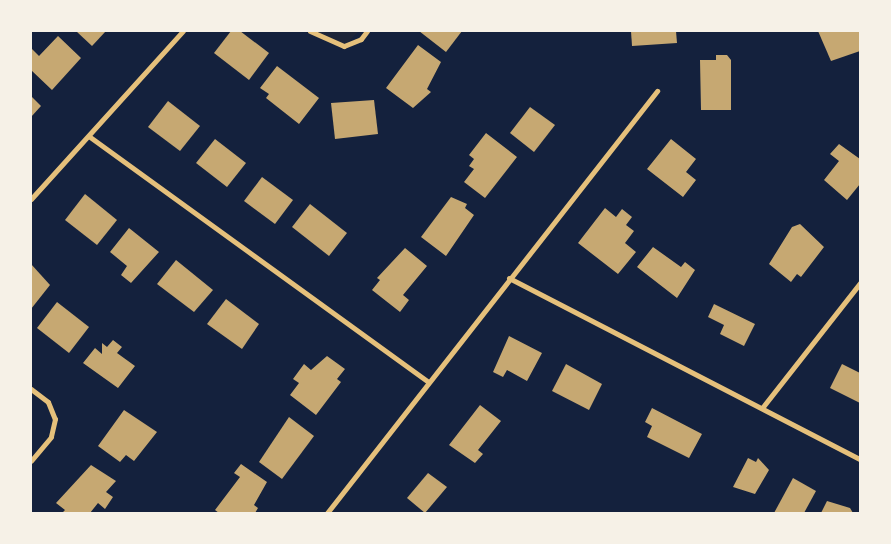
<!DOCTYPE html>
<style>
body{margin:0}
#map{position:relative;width:891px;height:544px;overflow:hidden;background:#14213d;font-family:Helvetica,sans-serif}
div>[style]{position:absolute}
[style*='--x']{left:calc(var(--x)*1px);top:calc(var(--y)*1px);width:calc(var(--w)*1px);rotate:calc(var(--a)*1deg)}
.green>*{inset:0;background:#1d2539}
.building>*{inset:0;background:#c6a872}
.minor>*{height:5px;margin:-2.5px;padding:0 2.5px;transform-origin:2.5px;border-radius:2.5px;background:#e5c07b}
span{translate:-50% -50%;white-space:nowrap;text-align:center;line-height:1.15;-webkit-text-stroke:4px #f6f1e7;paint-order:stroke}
.frame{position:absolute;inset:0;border:32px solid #f6f1e7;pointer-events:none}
</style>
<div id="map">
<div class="green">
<div style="clip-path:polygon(310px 31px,359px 31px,344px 46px)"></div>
</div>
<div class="building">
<div style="clip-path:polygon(76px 31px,106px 31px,92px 46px)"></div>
<div style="clip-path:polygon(231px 31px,240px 31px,269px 53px,249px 80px,214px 53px)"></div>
<div style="clip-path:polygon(419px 31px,462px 31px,446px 52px)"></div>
<div style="clip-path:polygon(631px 31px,676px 31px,677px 43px,632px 46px)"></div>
<div style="clip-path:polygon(818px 31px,860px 31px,860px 51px,831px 61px)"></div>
<div style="clip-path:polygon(58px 36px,81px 58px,52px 90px,31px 70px,31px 48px,39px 56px)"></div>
<div style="clip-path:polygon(418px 45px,441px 62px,427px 89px,431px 92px,413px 108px,386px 88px)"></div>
<div style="clip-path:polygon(716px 55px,727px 55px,731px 60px,731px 110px,701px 110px,700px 60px,716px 60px)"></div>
<div style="clip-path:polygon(277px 66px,319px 98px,299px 124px,266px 98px,269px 94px,260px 88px)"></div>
<div style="clip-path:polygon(31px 96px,41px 106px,31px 117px)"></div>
<div style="clip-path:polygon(374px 100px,378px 134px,335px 139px,331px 103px)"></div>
<div style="clip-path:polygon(168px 101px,200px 126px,180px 151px,148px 127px)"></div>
<div style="clip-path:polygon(530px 107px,555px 125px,534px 152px,510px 133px)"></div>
<div style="clip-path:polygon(486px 133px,517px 157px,485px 198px,464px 182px,474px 169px,469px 166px,474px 159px,469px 155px)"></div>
<div style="clip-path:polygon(215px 139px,246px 163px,227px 187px,196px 163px)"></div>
<div style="clip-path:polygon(671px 139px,696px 159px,686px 172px,696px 180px,683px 197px,647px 169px)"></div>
<div style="clip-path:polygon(839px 144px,860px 159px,860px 184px,847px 200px,824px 180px,839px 161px,830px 154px)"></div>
<div style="clip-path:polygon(262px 177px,293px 200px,275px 224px,244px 201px)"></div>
<div style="clip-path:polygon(85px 194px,117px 220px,97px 245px,65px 220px)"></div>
<div style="clip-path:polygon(451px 197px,467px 204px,465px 208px,474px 215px,446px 256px,421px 237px)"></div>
<div style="clip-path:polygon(310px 204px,347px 233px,329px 256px,292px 227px)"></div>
<div style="clip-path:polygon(605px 208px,616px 217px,622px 209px,632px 217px,626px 225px,634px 231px,625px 243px,636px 252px,618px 274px,578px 243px)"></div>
<div style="clip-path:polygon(800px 224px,824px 247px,801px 277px,797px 274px,791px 282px,769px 264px,792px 227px)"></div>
<div style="clip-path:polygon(129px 228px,159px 252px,131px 283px,121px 275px,127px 266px,110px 252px)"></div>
<div style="clip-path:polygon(653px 247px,681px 267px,685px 262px,695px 270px,677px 298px,637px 267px)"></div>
<div style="clip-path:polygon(405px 248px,427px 266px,403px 295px,409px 300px,400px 312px,372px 290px,380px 280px,377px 278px)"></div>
<div style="clip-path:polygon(176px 260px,213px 290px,194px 312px,157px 284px)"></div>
<div style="clip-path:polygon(31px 264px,50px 285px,31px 309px)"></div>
<div style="clip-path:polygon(226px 299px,259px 324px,242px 349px,207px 324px)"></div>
<div style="clip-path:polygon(57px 302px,89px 327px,69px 353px,37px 328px)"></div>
<div style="clip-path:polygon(714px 304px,755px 324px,744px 346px,720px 334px,724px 325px,708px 317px)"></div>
<div style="clip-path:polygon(509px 336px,542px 353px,527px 381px,507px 370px,503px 377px,493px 372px)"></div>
<div style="clip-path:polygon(113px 340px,122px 347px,117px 353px,135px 366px,118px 388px,83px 363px,95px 348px,102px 354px,102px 343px,107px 347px)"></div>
<div style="clip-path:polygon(327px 356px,345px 369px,337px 379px,341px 382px,316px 415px,290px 395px,299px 383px,293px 379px,304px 364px,311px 370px)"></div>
<div style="clip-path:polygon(566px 364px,602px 384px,589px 410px,552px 391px)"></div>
<div style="clip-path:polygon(842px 364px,860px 373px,860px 403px,830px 388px)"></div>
<div style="clip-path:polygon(480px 405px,501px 421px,478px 450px,483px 454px,475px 463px,449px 445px)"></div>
<div style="clip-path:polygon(652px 408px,702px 434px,689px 458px,647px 437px,652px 426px,645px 422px)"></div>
<div style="clip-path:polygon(124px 410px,157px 432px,134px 461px,126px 455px,120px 462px,98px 446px)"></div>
<div style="clip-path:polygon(289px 417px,314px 436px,282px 479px,259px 462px)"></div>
<div style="clip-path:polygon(748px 458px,756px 462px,758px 458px,769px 470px,755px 494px,733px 487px)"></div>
<div style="clip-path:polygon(241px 464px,267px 482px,254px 505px,258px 508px,255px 513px,219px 513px,215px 510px,240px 477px,234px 473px)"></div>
<div style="clip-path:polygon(91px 465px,116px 481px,106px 492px,113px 497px,105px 509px,98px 503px,90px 513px,62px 513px,65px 510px,56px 503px)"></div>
<div style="clip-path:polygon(428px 473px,447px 487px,425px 513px,407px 498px)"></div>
<div style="clip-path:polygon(793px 478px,816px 491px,804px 513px,774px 513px)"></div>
<div style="clip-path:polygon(827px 501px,850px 508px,853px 513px,821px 513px)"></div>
</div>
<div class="minor">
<div style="--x:310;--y:31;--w:37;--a:24"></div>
<div style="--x:344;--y:46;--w:18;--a:-22"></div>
<div style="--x:361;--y:39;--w:10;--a:-53"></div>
<div style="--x:90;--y:137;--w:417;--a:35.9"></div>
<div style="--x:31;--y:199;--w:227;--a:-47.9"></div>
<div style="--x:509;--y:278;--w:395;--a:27.3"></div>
<div style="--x:31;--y:389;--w:21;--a:37"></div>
<div style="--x:48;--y:402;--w:18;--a:68"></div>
<div style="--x:55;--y:419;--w:18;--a:103"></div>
<div style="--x:51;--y:437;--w:31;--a:130"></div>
<div style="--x:762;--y:408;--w:159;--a:-51.9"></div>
<div style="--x:327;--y:513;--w:536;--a:-51.97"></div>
</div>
<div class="frame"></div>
</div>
